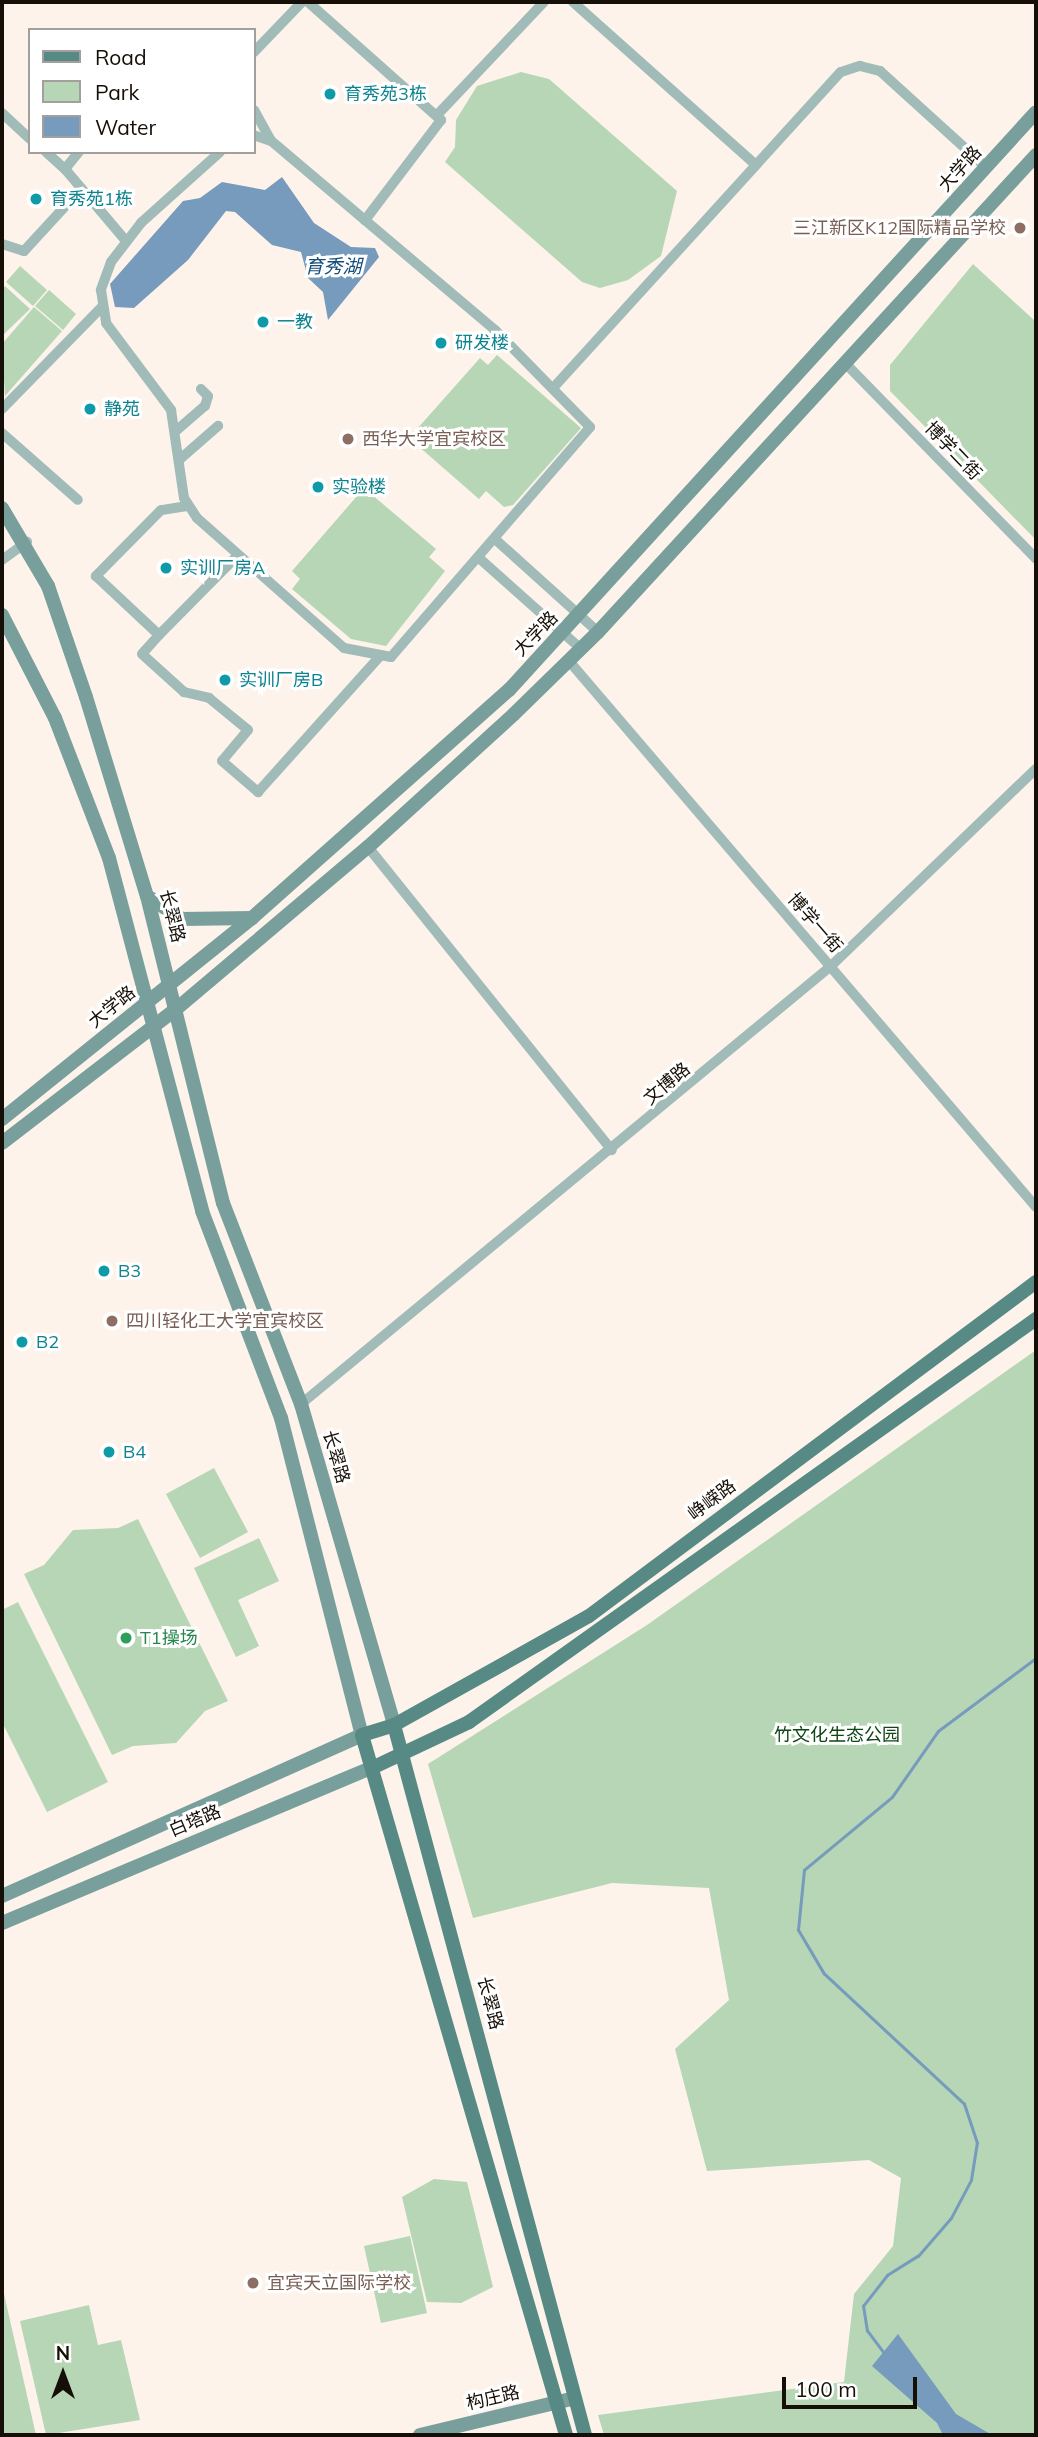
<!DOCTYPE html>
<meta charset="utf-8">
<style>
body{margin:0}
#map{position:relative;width:1038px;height:2437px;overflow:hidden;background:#fdf3ea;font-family:Mulish,"Noto Sans SC",sans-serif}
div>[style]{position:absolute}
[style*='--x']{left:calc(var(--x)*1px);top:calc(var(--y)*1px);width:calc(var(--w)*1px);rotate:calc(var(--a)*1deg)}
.green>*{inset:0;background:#b6d6b6}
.water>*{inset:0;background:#769bbc}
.stream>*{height:2.5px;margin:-1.25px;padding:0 1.25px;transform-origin:1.25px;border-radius:1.25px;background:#769bbc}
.street>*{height:10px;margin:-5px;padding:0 5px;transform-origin:5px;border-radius:5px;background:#a1bbb8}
.secondary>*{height:14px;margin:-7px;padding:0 7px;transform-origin:7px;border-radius:7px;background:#789f9b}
.primary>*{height:14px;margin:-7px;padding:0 7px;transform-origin:7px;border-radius:7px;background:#588a85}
.dots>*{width:19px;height:19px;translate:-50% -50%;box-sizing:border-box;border:4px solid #fff;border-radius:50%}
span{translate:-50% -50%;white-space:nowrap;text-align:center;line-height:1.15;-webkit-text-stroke:6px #fff;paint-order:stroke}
.culture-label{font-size:18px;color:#0d838f}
.left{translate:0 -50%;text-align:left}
.street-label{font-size:18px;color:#160f07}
.education-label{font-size:18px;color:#785e54}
.right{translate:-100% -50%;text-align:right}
.leisure-label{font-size:18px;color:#27864d}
.park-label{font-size:18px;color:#104517}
.water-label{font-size:19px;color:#144e7a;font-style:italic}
.frame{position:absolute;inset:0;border:4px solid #160f07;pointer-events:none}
.legend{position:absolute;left:28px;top:28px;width:228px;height:126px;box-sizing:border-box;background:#fff;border:2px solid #a29f9c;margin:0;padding:9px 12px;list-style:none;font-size:21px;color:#160f07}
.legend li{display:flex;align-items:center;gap:14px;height:35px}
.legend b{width:35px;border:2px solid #a29f9c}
.north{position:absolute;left:28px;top:2339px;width:70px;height:70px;-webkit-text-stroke:5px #fff;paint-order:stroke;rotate:0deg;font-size:19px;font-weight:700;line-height:28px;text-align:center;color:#160f07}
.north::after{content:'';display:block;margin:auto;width:24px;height:32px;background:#160f07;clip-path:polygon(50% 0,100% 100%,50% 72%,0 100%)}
.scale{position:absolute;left:782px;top:2377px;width:135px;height:32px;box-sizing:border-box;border:4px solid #160f07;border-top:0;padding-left:9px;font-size:21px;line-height:24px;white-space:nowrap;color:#160f07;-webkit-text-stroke:5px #fff;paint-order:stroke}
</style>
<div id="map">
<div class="green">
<div style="clip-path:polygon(521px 72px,549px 79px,677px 191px,661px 256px,628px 280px,600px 288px,582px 282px,445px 162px,455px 147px,456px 120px,477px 86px)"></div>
<div style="clip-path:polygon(973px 264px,1036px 322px,1036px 540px,890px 391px,890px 365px)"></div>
<div style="clip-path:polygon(20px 266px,47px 290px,33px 306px,6px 282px)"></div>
<div style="clip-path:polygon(5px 286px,30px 309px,2px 336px,2px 290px)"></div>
<div style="clip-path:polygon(49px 290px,76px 314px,63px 330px,35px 306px)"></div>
<div style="clip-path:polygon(34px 307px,62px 331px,5px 396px,2px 344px)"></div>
<div style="clip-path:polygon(497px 355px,581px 428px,513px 505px,504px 507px,486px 491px,479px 499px,409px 438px,480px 358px,488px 365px)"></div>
<div style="clip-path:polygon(364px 488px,436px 549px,429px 557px,445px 571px,386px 646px,351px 639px,292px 589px,300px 579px,292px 571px)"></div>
<div style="clip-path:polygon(1036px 1350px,1036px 2435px,604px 2435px,598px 2415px,844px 2382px,854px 2294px,893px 2246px,901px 2178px,869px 2160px,707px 2171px,675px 2049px,729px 2000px,709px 1888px,612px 1883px,473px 1918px,428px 1764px,647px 1625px)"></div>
<div style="clip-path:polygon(214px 1468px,248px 1532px,200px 1558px,166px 1494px)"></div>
<div style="clip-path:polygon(138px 1519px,228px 1701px,205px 1711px,176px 1743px,133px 1746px,112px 1755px,24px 1574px,44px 1565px,73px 1530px,118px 1528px)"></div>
<div style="clip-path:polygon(259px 1538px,279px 1581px,238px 1600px,259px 1646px,236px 1657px,194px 1568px)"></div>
<div style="clip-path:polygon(18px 1602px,108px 1782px,47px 1812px,2px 1722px,2px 1610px)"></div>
<div style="clip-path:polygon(434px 2179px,467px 2182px,493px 2287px,461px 2303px,427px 2302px,402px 2197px)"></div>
<div style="clip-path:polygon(410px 2236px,427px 2313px,381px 2323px,364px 2246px)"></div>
<div style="clip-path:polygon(2px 2285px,36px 2435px,2px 2435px)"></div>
<div style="clip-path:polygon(89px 2305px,98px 2345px,121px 2340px,140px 2420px,46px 2435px,20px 2321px)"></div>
</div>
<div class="water">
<div style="clip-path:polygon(282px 177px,314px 223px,351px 247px,375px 248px,379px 257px,328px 320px,323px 292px,308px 278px,301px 252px,272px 245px,235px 212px,226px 211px,188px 260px,134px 308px,115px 307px,110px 284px,183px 201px,200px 198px,222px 182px,265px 190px)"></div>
<div style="clip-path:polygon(898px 2334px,956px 2414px,992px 2435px,943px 2435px,937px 2423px,872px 2366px)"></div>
</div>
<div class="stream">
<div style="--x:883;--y:2352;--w:26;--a:-127"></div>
<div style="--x:867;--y:2331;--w:25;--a:-99"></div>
<div style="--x:863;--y:2306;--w:39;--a:-52"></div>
<div style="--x:887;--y:2275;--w:36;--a:-32"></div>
<div style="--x:918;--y:2256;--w:50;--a:-49"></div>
<div style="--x:951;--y:2218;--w:43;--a:-62.2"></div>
<div style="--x:971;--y:2180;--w:37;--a:-81"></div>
<div style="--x:977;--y:2143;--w:41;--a:-108.4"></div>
<div style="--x:964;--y:2104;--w:191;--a:-137.1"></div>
<div style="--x:824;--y:1974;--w:51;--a:-120.6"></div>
<div style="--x:798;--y:1930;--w:60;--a:-84.3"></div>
<div style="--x:804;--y:1870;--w:114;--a:-39.7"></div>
<div style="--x:892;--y:1797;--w:80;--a:-55.1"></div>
<div style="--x:938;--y:1731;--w:122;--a:-36.7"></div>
</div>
<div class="street">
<div style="--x:308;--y:2;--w:178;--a:41.6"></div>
<div style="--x:441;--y:120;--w:126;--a:127.2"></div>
<div style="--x:573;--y:2;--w:242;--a:41.7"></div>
<div style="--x:254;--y:52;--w:69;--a:-46.2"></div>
<div style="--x:254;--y:110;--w:35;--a:61"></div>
<div style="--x:2;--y:113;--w:38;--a:43"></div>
<div style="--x:438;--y:114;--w:154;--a:-46.6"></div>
<div style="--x:46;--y:152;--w:25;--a:42"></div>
<div style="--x:65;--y:169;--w:22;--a:-51"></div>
<div style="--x:220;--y:152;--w:106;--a:138.1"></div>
<div style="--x:141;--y:223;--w:49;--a:127.6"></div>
<div style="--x:111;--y:262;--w:30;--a:110"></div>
<div style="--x:101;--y:290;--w:33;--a:81"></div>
<div style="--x:106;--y:323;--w:109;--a:53.2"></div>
<div style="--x:171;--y:410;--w:89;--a:81.6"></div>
<div style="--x:184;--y:498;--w:24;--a:57"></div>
<div style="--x:197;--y:518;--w:196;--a:41.5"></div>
<div style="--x:344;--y:648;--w:48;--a:10.8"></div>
<div style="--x:391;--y:657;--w:304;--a:-49.1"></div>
<div style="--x:590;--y:427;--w:136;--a:-134.4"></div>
<div style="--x:495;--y:330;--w:293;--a:-139.8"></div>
<div style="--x:271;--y:141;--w:18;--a:-161"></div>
<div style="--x:65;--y:169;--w:94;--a:49.7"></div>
<div style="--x:2;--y:244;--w:23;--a:18"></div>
<div style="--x:24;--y:251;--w:83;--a:-47.4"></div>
<div style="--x:847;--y:365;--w:271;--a:45.7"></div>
<div style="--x:554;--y:387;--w:426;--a:-47.7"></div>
<div style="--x:841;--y:72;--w:20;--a:-18"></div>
<div style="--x:860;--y:66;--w:21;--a:14"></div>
<div style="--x:880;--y:71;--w:144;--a:42.2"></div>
<div style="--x:2;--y:409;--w:143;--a:-45.6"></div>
<div style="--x:177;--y:430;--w:37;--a:-41"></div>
<div style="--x:205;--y:406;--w:10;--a:-73"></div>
<div style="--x:208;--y:396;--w:10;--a:-135"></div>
<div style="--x:2;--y:433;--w:101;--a:41.4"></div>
<div style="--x:179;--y:460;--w:52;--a:-41.1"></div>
<div style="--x:187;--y:506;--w:26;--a:171"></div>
<div style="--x:161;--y:510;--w:93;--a:134.6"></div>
<div style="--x:96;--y:576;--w:86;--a:43.1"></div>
<div style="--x:159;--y:635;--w:25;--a:132"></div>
<div style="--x:142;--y:654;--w:57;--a:42.1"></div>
<div style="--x:184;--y:692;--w:26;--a:13"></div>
<div style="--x:209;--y:698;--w:50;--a:39.4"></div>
<div style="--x:248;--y:730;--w:40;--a:130"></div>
<div style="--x:222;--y:761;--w:48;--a:40.7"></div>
<div style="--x:258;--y:792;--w:184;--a:-48.1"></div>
<div style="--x:496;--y:540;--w:137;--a:42"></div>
<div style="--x:479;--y:558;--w:137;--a:41.7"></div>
<div style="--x:2;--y:560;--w:31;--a:-36"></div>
<div style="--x:159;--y:635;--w:110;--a:-45.4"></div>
<div style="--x:569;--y:661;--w:718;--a:49.46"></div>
<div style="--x:368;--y:847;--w:389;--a:51.2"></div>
<div style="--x:301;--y:1404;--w:688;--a:-39.57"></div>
<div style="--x:831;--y:966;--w:284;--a:-43.9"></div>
</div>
<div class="secondary">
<div style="--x:2;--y:508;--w:91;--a:59.5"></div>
<div style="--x:48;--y:586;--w:117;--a:71.1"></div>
<div style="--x:86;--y:697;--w:208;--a:73"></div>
<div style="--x:147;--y:896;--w:316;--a:76.1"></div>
<div style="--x:223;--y:1203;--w:216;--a:68.8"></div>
<div style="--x:301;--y:1404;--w:334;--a:73.8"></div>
<div style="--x:2;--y:615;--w:116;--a:62.8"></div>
<div style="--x:55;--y:718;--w:150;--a:68.9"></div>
<div style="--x:109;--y:858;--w:365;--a:75.2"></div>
<div style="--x:202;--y:1211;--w:222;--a:69.1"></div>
<div style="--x:281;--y:1418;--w:327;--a:75.7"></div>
<div style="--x:362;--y:1735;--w:394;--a:155.9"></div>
<div style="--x:147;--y:896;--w:42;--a:33.3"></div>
<div style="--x:182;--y:919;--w:70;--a:-0.8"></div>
<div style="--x:2;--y:1119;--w:321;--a:-38.8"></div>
<div style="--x:252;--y:918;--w:344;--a:-41.6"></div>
<div style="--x:509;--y:690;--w:782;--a:-47.64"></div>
<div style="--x:2;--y:1143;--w:218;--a:-37.6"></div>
<div style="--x:175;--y:1010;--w:253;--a:-40.2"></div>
<div style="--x:368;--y:847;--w:197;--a:-42.3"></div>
<div style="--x:514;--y:714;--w:117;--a:-44.3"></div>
<div style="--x:598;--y:632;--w:648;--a:-47.44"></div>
<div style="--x:2;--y:1923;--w:403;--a:-22.8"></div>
<div style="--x:420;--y:2435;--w:159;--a:-13.4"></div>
</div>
<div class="primary">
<div style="--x:394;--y:1725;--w:735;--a:74.94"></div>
<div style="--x:374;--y:1767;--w:105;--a:-25.3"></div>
<div style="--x:469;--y:1722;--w:696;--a:-35.4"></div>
<div style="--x:566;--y:2435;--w:729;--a:-106.25"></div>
<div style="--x:362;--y:1735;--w:34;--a:-17"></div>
<div style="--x:394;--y:1725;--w:223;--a:-29.2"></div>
<div style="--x:589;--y:1616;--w:558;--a:-36.77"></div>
</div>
<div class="dots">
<div style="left:330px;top:94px;background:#0f9aa8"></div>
<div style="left:36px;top:199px;background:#0f9aa8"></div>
<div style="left:1020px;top:228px;background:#8d6e63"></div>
<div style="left:263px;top:322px;background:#0f9aa8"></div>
<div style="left:441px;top:343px;background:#0f9aa8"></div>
<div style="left:90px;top:409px;background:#0f9aa8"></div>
<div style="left:348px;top:439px;background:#8d6e63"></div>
<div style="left:318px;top:487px;background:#0f9aa8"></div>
<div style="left:166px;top:568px;background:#0f9aa8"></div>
<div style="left:225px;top:680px;background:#0f9aa8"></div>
<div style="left:104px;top:1271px;background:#0f9aa8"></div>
<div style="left:112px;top:1321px;background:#8d6e63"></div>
<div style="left:22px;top:1342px;background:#0f9aa8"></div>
<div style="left:109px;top:1452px;background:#0f9aa8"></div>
<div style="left:126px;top:1638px;background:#2e9e5b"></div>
<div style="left:253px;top:2283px;background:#8d6e63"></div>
</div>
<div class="culture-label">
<span class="left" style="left:344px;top:94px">育秀苑3栋</span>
<span class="left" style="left:50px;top:199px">育秀苑1栋</span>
<span class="left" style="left:277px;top:322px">一教</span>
<span class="left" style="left:455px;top:343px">研发楼</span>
<span class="left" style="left:104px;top:409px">静苑</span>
<span class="left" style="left:332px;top:487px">实验楼</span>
<span class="left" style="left:180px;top:568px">实训厂房A</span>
<span class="left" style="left:239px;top:680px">实训厂房B</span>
<span class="left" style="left:118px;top:1271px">B3</span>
<span class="left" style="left:36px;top:1342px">B2</span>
<span class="left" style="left:123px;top:1452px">B4</span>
</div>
<div class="street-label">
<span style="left:960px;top:169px;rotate:-48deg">大学路</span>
<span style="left:953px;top:451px;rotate:46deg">博学二街</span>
<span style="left:536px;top:634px;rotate:-46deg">大学路</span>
<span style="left:172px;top:916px;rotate:76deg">长翠路</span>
<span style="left:815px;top:923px;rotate:49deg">博学一街</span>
<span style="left:112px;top:1007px;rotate:-39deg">大学路</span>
<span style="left:667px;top:1084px;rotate:-40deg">文博路</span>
<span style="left:336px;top:1457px;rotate:74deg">长翠路</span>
<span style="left:712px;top:1500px;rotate:-37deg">峥嵘路</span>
<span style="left:195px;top:1821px;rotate:-23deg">白塔路</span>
<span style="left:490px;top:2003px;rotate:75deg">长翠路</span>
<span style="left:493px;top:2398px;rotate:-13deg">构庄路</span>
</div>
<div class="education-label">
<span class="right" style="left:1006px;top:228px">三江新区K12国际精品学校</span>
<span class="left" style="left:362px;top:439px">西华大学宜宾校区</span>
<span class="left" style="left:126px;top:1321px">四川轻化工大学宜宾校区</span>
<span class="left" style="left:267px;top:2283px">宜宾天立国际学校</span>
</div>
<div class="leisure-label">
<span class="left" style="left:140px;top:1638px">T1操场</span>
</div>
<div class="park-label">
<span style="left:837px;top:1735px">竹文化生态公园</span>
</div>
<div class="water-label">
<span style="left:333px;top:267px">育秀湖</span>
</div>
<div class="frame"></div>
<ul class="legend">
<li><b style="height:9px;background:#588a85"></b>Road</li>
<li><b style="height:19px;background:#b6d6b6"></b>Park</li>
<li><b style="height:19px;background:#769bbc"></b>Water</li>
</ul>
<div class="north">N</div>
<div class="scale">100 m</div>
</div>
